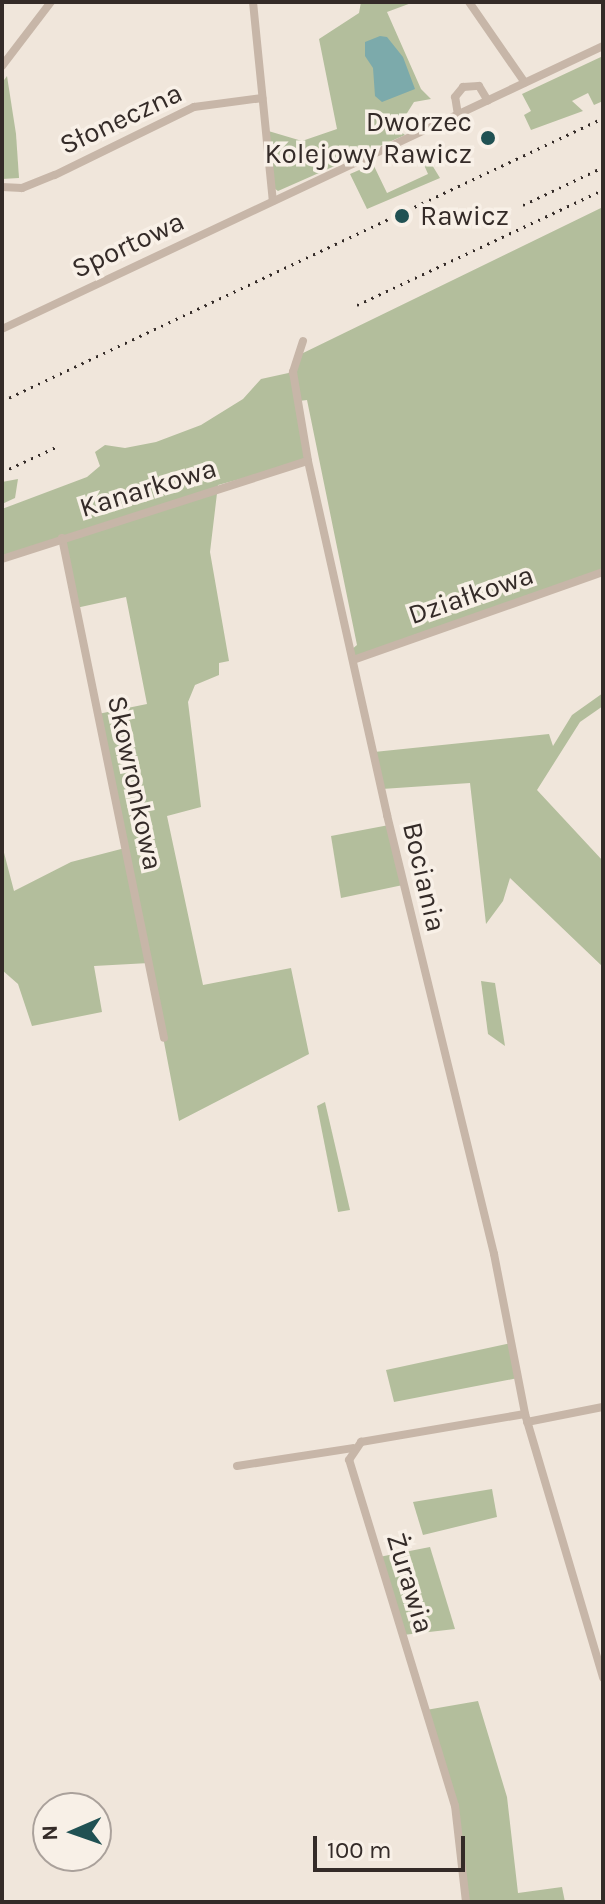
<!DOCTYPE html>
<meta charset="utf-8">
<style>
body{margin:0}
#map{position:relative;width:605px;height:1904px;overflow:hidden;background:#f0e6db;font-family:Karla,sans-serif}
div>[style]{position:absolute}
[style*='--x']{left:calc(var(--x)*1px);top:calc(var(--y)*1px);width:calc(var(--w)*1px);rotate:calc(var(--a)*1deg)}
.green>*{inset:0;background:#b3be9c}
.water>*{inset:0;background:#7caaab}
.street>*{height:8px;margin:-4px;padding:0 4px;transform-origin:4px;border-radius:4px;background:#c7b6a8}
.rail>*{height:3px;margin-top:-1.5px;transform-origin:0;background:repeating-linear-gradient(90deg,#342b28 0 2px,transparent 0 8px)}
.dots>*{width:22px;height:22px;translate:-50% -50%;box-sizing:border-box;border:4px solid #f8f0e7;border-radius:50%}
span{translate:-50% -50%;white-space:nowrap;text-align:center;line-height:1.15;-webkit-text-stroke:7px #f8f0e7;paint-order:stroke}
.street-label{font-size:28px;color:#342b28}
.poi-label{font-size:28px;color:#342b28}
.right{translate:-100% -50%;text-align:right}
.left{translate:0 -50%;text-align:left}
.frame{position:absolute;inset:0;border:4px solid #342b28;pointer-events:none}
.north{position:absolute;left:32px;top:1792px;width:80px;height:80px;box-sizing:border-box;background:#f8f0e7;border:2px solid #aaa19b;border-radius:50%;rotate:268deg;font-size:22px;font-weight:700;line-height:32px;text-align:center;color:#342b28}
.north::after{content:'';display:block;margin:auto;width:28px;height:36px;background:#205153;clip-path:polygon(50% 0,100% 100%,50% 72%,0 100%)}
.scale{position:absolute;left:313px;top:1836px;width:152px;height:36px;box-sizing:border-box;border:4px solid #342b28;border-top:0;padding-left:10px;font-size:24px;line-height:28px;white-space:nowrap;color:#342b28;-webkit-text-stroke:6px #f8f0e7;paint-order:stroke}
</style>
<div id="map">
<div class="green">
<div style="clip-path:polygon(361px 2px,414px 2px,387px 12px,421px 89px,431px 99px,414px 102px,397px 129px,405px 135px,278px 191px,271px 186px,265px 130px,302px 141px,337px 129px,319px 39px,359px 13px)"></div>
<div style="clip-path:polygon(603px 56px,603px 101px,594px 105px,588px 93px,572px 101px,583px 111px,531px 130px,524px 115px,531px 111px,522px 94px)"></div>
<div style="clip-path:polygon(7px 76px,16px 134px,19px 178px,2px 179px,2px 83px)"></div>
<div style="clip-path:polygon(421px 147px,440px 178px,367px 209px,350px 174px,373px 164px,387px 193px,428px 174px,417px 149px)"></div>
<div style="clip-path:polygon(603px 207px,603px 572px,353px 660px,351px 650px,357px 645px,307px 400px,299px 401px,308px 461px,218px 485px,210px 552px,229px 661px,219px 663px,219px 675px,195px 685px,188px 702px,201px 807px,167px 816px,203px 985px,291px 968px,309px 1054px,179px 1121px,149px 963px,94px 966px,102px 1012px,32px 1026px,18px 984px,2px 970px,2px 845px,14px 891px,71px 862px,125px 848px,98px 714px,147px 704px,126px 597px,76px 608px,61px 538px,2px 559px,2px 509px,87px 477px,100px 466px,95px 452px,105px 445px,125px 448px,156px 442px,201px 425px,243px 399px,261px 379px,293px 372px,299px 355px)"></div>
<div style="clip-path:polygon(18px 479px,15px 498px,2px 504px,2px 482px)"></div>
<div style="clip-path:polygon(603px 693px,603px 706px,580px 722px,537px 790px,603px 861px,603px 967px,510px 878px,503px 901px,486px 924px,470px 783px,382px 789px,374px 752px,549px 734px,553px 746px,572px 715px)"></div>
<div style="clip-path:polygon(389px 825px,403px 885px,341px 898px,331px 836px)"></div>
<div style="clip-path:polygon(481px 981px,495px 983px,505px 1046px,488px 1034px)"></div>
<div style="clip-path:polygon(325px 1102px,350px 1210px,338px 1212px,317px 1106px)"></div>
<div style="clip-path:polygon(511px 1343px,518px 1378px,394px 1402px,386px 1370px)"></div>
<div style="clip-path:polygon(492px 1489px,497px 1517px,423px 1535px,413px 1502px)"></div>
<div style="clip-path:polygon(430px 1547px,455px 1629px,403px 1635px,379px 1557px)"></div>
<div style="clip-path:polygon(478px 1701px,507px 1797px,518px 1893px,562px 1887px,565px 1902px,466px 1902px,455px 1806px,426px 1710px)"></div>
</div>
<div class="water">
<div style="clip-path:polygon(380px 36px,387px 37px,403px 57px,415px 89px,382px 102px,375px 96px,373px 68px,365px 56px,365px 42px)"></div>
</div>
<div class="street">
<div style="--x:253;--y:2;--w:200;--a:84.3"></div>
<div style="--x:469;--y:2;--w:98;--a:55.3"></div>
<div style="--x:2;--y:66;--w:81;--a:-52.6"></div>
<div style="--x:458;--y:115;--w:18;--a:-99"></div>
<div style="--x:455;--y:97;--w:13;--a:-51"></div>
<div style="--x:463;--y:87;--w:16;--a:-4"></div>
<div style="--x:479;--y:86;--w:17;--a:59"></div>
<div style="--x:2;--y:187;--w:20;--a:3"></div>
<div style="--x:22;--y:188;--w:35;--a:-22"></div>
<div style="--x:55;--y:175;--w:155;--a:-26.1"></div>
<div style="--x:194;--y:107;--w:69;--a:-7.5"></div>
<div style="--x:2;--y:329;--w:664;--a:-25.21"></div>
<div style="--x:303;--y:341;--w:33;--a:108"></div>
<div style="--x:293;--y:372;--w:90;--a:80.4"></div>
<div style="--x:308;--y:461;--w:363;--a:77.4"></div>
<div style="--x:387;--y:815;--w:452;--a:76.3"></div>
<div style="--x:494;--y:1254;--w:163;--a:79"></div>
<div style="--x:525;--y:1414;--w:275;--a:73.5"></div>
<div style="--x:62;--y:538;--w:510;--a:78.47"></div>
<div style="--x:2;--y:559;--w:321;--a:-17.8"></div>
<div style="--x:353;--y:660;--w:265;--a:-19.4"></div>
<div style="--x:527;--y:1422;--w:77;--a:-11.2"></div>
<div style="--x:237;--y:1466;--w:117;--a:-8.8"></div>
<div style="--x:466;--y:1902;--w:97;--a:-96.5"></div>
<div style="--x:455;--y:1806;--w:362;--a:-107"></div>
<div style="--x:349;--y:1460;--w:22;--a:-56"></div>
<div style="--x:361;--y:1442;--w:166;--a:-9.7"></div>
</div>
<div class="rail">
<div style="--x:523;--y:205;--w:89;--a:-25.4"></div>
<div style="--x:357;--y:305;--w:272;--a:-25.1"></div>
<div style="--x:2;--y:401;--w:664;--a:-25.21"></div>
<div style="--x:2;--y:472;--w:60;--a:-24.8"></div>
</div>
<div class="dots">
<div style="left:488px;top:138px;background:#205153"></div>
<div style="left:402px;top:216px;background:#205153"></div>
</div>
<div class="street-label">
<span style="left:121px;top:119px;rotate:-25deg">Słoneczna</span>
<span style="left:128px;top:245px;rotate:-25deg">Sportowa</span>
<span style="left:148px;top:488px;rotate:-17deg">Kanarkowa</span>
<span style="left:471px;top:595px;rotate:-19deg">Działkowa</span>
<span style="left:135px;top:783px;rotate:78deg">Skowronkowa</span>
<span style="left:424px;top:877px;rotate:77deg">Bociania</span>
<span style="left:410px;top:1583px;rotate:73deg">Żurawia</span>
</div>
<div class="poi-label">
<span class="right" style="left:472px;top:138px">Dworzec<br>Kolejowy Rawicz</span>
<span class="left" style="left:420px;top:216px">Rawicz</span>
</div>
<div class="frame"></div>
<div class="north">N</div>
<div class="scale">100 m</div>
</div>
